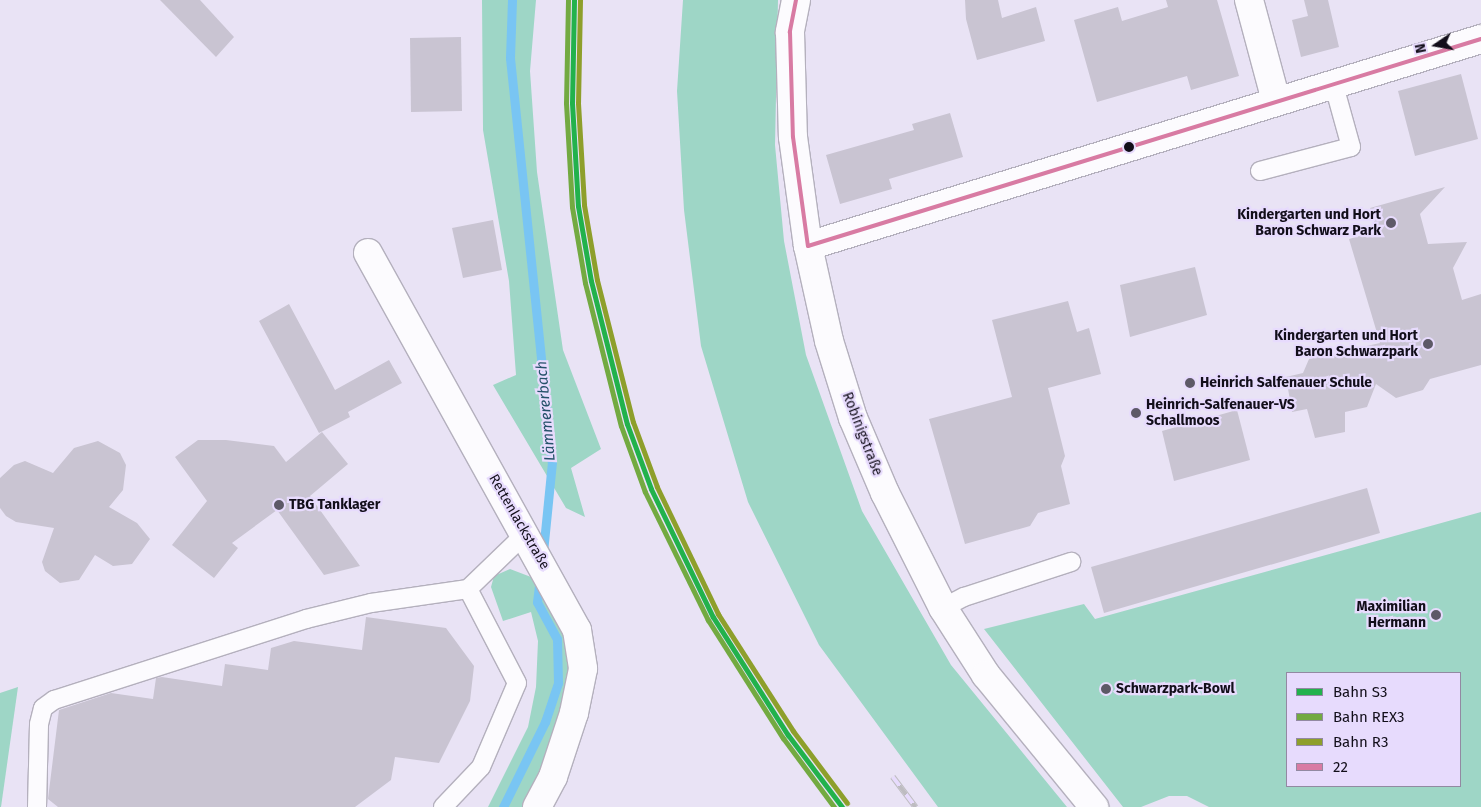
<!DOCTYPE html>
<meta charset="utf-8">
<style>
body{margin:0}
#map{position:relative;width:1481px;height:807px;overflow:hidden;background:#e9e3f5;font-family:"Fira Sans",sans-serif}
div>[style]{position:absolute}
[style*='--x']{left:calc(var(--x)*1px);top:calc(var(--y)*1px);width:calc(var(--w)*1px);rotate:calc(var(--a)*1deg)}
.green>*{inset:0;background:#9ed6c6}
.stream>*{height:9px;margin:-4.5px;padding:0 4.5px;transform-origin:4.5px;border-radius:4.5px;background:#79c5f3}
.building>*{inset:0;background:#c9c4d2}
.roads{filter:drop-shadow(1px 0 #b4b0bd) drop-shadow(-1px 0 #b4b0bd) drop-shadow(0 1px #b4b0bd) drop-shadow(0 -1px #b4b0bd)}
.lane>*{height:18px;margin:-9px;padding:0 9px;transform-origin:9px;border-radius:9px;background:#fcfbfe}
.street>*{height:28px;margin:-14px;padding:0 14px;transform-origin:14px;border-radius:14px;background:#fcfbfe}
.rail>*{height:5.5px;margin-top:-2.75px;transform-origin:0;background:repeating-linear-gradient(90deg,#e7dbfd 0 11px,#bebcc1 0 22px);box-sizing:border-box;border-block:1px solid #bebcc1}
.bus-1>*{height:4px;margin:-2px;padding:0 2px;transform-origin:2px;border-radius:2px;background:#d87ba3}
.rail-1>*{height:5px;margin:-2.5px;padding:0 2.5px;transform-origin:2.5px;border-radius:2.5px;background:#22b24c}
.rail-2>*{height:5px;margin:-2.5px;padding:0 2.5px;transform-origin:2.5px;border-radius:2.5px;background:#73aa41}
.rail-3>*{height:5px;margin:-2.5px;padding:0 2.5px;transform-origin:2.5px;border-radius:2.5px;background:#8e9f2b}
.dots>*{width:14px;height:14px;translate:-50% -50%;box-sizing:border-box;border:2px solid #e7dbfd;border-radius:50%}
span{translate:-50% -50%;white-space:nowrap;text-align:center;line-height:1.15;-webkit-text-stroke:4.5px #e7dbfd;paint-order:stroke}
.poi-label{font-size:14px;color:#120e1a;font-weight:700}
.right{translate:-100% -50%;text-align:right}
.left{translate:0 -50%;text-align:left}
.street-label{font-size:14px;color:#120e1a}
.water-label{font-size:15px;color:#25526a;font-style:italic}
.legend{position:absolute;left:1286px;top:672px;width:175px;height:115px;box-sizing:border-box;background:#e7dbfd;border:1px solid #9289a2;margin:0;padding:6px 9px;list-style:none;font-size:15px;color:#120e1a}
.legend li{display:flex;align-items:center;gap:10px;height:25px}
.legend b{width:25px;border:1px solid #9289a2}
.north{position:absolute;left:1411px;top:20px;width:50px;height:50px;-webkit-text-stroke:4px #e7dbfd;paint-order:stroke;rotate:258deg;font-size:14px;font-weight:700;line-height:20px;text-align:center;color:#120e1a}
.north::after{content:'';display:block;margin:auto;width:18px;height:22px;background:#120e1a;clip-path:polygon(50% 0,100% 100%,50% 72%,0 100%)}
</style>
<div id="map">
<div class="green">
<div style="clip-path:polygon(482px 0,536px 0,530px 71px,537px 172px,563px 350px,601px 449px,571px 468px,585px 517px,566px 508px,493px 385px,516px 375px,509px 281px,483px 130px)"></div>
<div style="clip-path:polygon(683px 0,778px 0,775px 145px,784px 241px,806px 355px,862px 511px,951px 665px,1067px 807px,938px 807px,819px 645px,748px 502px,701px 346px,684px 210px,677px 91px)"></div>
<div style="clip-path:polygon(evenodd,1481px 512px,1481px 807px,1209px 807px,1187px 796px,1169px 796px,1141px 807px,1123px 807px,984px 629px,1084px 604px,1095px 619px,1481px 512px,1287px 673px,1460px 673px,1460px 786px,1287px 786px,1287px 673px)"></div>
<div style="clip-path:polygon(510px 569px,531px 577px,552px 595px,563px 624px,569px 665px,565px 703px,530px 796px,523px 807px,488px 807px,528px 727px,536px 687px,538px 641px,531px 612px,503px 621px,491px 587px,494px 576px)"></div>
<div style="clip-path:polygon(18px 687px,1px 807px,0 807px,0 693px)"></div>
</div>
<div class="stream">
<div style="--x:512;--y:0;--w:58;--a:92"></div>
<div style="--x:510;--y:58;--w:406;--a:84.1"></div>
<div style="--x:552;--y:462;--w:90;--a:95.7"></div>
<div style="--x:503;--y:807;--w:95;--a:-63.7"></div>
<div style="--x:545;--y:722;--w:41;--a:-71.6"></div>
<div style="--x:558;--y:683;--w:44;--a:-91.3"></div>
<div style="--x:557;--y:639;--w:42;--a:-118.4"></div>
<div style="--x:537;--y:602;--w:25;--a:-83"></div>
</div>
<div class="building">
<div style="clip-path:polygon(160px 0,200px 0,234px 37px,216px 57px)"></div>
<div style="clip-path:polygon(965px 0,998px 0,1002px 18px,1036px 7px,1045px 41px,977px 60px,966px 19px)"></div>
<div style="clip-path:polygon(1166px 0,1217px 0,1239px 76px,1191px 90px,1187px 76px,1097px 102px,1074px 20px,1118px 7px,1122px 21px,1168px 7px)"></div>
<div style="clip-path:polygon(1304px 0,1328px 0,1339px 47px,1301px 57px,1292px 20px,1308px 16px)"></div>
<div style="clip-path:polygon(461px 37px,462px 111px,411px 112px,410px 38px)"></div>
<div style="clip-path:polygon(1461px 74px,1478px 139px,1415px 156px,1398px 91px)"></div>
<div style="clip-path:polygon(950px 113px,963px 157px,889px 179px,892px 189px,840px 204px,826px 155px,914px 130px,912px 124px)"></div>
<div style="clip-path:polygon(1445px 187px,1420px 214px,1428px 244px,1467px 242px,1453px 268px,1462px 300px,1481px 294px,1481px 365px,1430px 379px,1423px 390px,1396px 398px,1376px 384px,1367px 407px,1345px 412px,1345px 432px,1315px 438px,1307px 409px,1292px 412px,1286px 377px,1303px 373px,1309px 359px,1380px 343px,1349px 239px,1377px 231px,1370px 208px)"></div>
<div style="clip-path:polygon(493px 220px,502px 270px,463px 278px,452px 228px)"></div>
<div style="clip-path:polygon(1195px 267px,1207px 315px,1130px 337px,1120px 285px)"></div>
<div style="clip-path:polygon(1068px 301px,1077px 332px,1089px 328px,1101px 374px,1048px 388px,1065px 456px,1061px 466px,1070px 504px,1038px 513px,1030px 526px,965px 544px,929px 419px,1012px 397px,992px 320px)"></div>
<div style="clip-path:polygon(289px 304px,335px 390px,389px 360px,402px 383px,348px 412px,350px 417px,319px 433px,259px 321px)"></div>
<div style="clip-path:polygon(1237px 410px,1250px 460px,1174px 481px,1162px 431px)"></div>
<div style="clip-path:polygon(322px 432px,348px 464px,310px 496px,360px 566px,324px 575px,277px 510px,232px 543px,238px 548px,214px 578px,172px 545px,207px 501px,175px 457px,198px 440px,226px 440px,274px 446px,286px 462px)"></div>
<div style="clip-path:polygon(98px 441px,120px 453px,126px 465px,123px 490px,109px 507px,137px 523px,150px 539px,132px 564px,113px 566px,95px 555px,79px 580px,60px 583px,45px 571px,42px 562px,54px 528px,16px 522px,6px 516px,0 508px,0 478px,14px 465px,25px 461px,53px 473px,74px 448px)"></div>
<div style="clip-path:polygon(1367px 488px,1380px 533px,1104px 613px,1091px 567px)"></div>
<div style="clip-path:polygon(366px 617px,446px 628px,474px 666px,470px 701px,439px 763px,395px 757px,391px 780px,355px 807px,58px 807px,48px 799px,59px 710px,111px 693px,153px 699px,156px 678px,162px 677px,222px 686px,225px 664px,268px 670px,271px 648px,294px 641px,362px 650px)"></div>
</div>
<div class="roads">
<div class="lane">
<div style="--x:1260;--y:171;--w:94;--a:-14.8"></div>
<div style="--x:1351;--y:147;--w:67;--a:-105.5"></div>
<div style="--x:943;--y:608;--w:24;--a:-28"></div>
<div style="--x:964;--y:597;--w:113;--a:-18.1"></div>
<div style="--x:37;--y:807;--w:83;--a:-88.6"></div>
<div style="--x:39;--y:724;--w:16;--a:-76"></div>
<div style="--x:43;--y:708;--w:14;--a:-36"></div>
<div style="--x:54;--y:700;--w:265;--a:-17.8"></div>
<div style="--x:306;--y:619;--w:67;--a:-13.8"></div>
<div style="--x:371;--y:603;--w:98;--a:-8.2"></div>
<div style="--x:468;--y:589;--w:79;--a:-44"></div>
<div style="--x:443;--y:807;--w:55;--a:-46.5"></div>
<div style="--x:481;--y:767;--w:91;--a:-66.8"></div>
<div style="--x:517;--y:683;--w:106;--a:-117.5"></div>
</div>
<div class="street">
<div style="--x:796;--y:0;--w:33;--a:101"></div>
<div style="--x:790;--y:32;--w:105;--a:88.4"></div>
<div style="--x:793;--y:137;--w:110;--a:82.2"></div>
<div style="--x:808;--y:246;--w:97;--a:77.5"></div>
<div style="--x:829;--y:341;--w:81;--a:72.7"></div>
<div style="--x:853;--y:418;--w:82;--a:66.9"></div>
<div style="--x:885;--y:493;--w:129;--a:63.2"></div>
<div style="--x:943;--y:608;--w:80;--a:57.3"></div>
<div style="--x:986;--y:675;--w:171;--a:50.7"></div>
<div style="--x:1249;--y:0;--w:105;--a:75"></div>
<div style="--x:808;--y:246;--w:704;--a:-17.1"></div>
<div style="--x:368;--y:253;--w:431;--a:61"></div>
<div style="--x:577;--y:630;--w:39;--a:81"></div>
<div style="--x:583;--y:669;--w:45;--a:101.6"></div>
<div style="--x:574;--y:713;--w:67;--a:108.2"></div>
<div style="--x:553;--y:777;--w:34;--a:118"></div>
</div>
</div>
<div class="rail">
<div style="--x:893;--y:777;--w:38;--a:53"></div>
</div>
<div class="bus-1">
<div style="--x:796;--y:0;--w:33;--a:101"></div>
<div style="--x:790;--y:32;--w:105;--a:88.4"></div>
<div style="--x:793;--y:137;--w:110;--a:82.2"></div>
<div style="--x:808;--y:246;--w:704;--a:-17.1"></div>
</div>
<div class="rail-1">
<div style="--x:574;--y:0;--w:103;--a:91.1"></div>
<div style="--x:572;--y:103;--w:103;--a:86.7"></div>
<div style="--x:578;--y:206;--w:76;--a:80.2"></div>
<div style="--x:591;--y:281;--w:147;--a:75.9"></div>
<div style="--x:627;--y:424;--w:69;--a:69.7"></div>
<div style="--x:651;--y:489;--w:142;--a:64.2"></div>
<div style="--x:713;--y:617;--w:140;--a:57.6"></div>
<div style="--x:788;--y:735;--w:90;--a:53.1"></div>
</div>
<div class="rail-2">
<div style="--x:568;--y:0;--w:103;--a:91.1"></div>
<div style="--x:566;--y:103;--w:104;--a:86.7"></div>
<div style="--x:572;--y:207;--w:77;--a:80.3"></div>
<div style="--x:585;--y:283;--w:147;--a:75.9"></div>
<div style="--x:621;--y:426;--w:70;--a:70"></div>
<div style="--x:645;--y:492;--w:143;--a:63.8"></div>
<div style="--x:708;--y:620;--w:140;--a:57.6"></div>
<div style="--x:783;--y:738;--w:86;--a:53.5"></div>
</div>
<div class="rail-3">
<div style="--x:580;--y:0;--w:103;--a:91.1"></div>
<div style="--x:578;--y:103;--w:102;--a:86.6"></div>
<div style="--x:584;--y:205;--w:76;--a:80.2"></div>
<div style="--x:597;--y:280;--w:146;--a:75.8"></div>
<div style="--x:633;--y:422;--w:69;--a:69.7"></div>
<div style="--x:657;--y:487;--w:141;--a:64.3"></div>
<div style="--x:718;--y:614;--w:139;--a:57.3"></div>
<div style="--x:793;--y:731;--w:90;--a:53.1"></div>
</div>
<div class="dots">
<div style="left:1129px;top:147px;background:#120e1a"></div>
<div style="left:1391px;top:223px;background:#5d5967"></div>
<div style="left:1428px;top:344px;background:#5d5967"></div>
<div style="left:1190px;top:383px;background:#5d5967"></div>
<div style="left:1136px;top:413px;background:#5d5967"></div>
<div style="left:279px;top:505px;background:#5d5967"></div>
<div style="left:1436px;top:615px;background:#5d5967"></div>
<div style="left:1106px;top:689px;background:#5d5967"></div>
</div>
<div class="poi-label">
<span class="right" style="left:1381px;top:223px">Kindergarten und Hort<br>Baron Schwarz Park</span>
<span class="right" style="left:1418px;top:344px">Kindergarten und Hort<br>Baron Schwarzpark</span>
<span class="left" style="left:1200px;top:383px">Heinrich Salfenauer Schule</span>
<span class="left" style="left:1146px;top:413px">Heinrich-Salfenauer-VS<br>Schallmoos</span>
<span class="left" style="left:289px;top:505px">TBG Tanklager</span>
<span class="right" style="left:1426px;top:615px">Maximilian<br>Hermann</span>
<span class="left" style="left:1116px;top:689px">Schwarzpark-Bowl</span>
</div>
<div class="street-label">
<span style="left:862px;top:434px;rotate:69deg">Robinigstraße</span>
<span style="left:519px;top:522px;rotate:60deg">Rettenlackstraße</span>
</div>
<div class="water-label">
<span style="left:546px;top:411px;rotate:-95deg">Lämmererbach</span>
</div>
<ul class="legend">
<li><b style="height:6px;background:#22b24c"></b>Bahn S3</li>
<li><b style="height:6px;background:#73aa41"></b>Bahn REX3</li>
<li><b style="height:6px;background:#8e9f2b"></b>Bahn R3</li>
<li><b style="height:6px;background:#d87ba3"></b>22</li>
</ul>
<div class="north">N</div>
</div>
